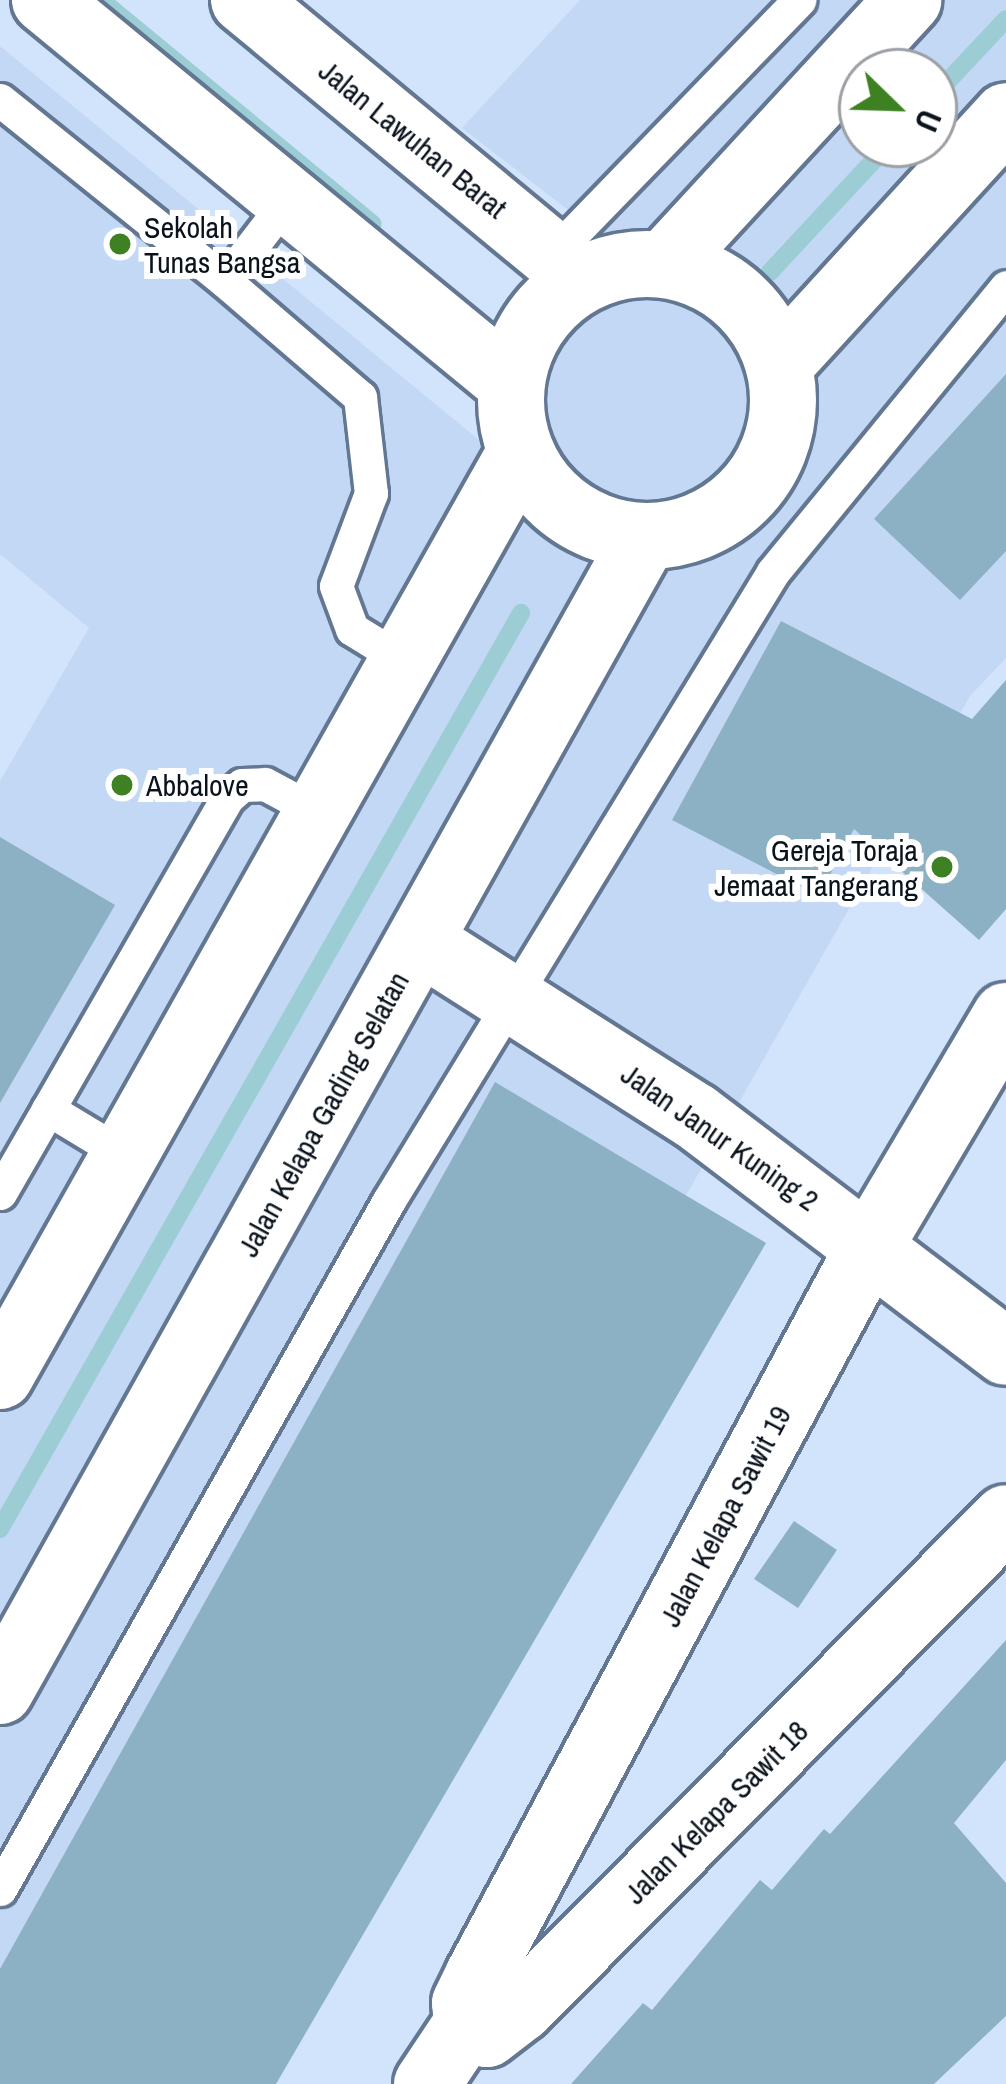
<!DOCTYPE html>
<style>
body{margin:0}
#map{position:relative;width:1006px;height:2084px;overflow:hidden;background:#d2e4fc;font-family:"Archivo Narrow",sans-serif}
div>[style]{position:absolute}
[style*='--x']{left:calc(var(--x)*1px);top:calc(var(--y)*1px);width:calc(var(--w)*1px);rotate:calc(var(--a)*1deg)}
.built>*{inset:0;background:#c3d8f5}
.stream>*{height:18px;margin:-9px;padding:0 9px;transform-origin:9px;border-radius:9px;background:#9cccd4}
.building>*{inset:0;background:#8db1c4}
.roads{filter:drop-shadow(3px 0 #637792) drop-shadow(-3px 0 #637792) drop-shadow(0 3px #637792) drop-shadow(0 -3px #637792)}
.lane>*{height:33px;margin:-16.5px;padding:0 16.5px;transform-origin:16.5px;border-radius:16.5px;background:#fff}
.street>*{height:66px;margin:-33px;padding:0 33px;transform-origin:33px;border-radius:33px;background:#fff}
.secondary>*{height:66px;margin:-33px;padding:0 33px;transform-origin:33px;border-radius:33px;background:#fff}
.secondary>.ring{margin:-33px;padding:0;box-sizing:content-box;background:none;border:66px solid #fff;border-radius:50%}
.dots>*{width:33px;height:33px;translate:-50% -50%;box-sizing:border-box;border:6px solid #fff;border-radius:50%}
span{translate:-50% -50%;white-space:nowrap;text-align:center;line-height:1.15;-webkit-text-stroke:12px #fff;paint-order:stroke}
.street-label{font-size:30px;color:#0a121c}
.poi-label{font-size:30px;color:#0a121c}
.left{translate:0 -50%;text-align:left}
.right{translate:-100% -50%;text-align:right}
.north{position:absolute;left:838px;top:48px;width:120px;height:120px;box-sizing:border-box;background:#fff;border:3px solid #9da0a4;border-radius:50%;rotate:113deg;font-size:33px;font-weight:700;line-height:48px;text-align:center;color:#0a121c}
.north::after{content:'';display:block;margin:auto;width:42px;height:54px;background:#3e8122;clip-path:polygon(50% 0,100% 100%,50% 72%,0 100%)}
</style>
<div id="map">
<div class="built">
<div style="clip-path:polygon(evenodd,580px 0,1006px 0,1006px 658px,970px 696px,181px 2084px,0 2084px,0 781px,89px 628px,0 554px,0 46px,479px 440px,630px 258px,462px 128px,580px 0,862px 72px,934px 72px,934px 144px,862px 144px,862px 72px)"></div>
</div>
<div class="stream">
<div style="--x:101;--y:0;--w:352;--a:39.5"></div>
<div style="--x:934;--y:96;--w:105;--a:-46.9"></div>
<div style="--x:770;--y:272;--w:175;--a:-47.1"></div>
<div style="--x:0;--y:1529;--w:1054;--a:-60.37"></div>
</div>
<div class="building">
<div style="clip-path:polygon(1006px 374px,1006px 551px,960px 600px,874px 519px)"></div>
<div style="clip-path:polygon(781px 621px,972px 719px,1006px 680px,1006px 909px,979px 940px,854px 829px,819px 896px,672px 820px)"></div>
<div style="clip-path:polygon(0 837px,115px 905px,0 1103px)"></div>
<div style="clip-path:polygon(495px 1082px,766px 1243px,276px 2084px,0 2084px,0 1969px)"></div>
<div style="clip-path:polygon(794px 1521px,837px 1550px,798px 1608px,754px 1579px)"></div>
<div style="clip-path:polygon(1006px 1640px,1006px 1760px,954px 1823px,1006px 1883px,1006px 2016px,934px 2084px,571px 2084px,643px 2003px,652px 2010px,760px 1880px,772px 1890px,824px 1829px,830px 1834px)"></div>
</div>
<div class="roads">
<div class="lane">
<div style="--x:0;--y:100;--w:289;--a:38.8"></div>
<div style="--x:288;--y:199;--w:103;--a:127.5"></div>
<div style="--x:225;--y:281;--w:178;--a:40.7"></div>
<div style="--x:360;--y:397;--w:97;--a:83.5"></div>
<div style="--x:371;--y:493;--w:99;--a:110.6"></div>
<div style="--x:336;--y:586;--w:46;--a:69.6"></div>
<div style="--x:352;--y:629;--w:59;--a:31.8"></div>
<div style="--x:553;--y:254;--w:354;--a:-45.9"></div>
<div style="--x:48;--y:1109;--w:89;--a:31.2"></div>
<div style="--x:0;--y:1193;--w:456;--a:-60.1"></div>
<div style="--x:227;--y:798;--w:20;--a:-41"></div>
<div style="--x:242;--y:785;--w:23;--a:-2"></div>
<div style="--x:265;--y:784;--w:59;--a:28.3"></div>
<div style="--x:0;--y:1889;--w:789;--a:-60.54"></div>
<div style="--x:388;--y:1202;--w:738;--a:-58.57"></div>
<div style="--x:773;--y:572;--w:368;--a:-50.7"></div>
</div>
<div class="street">
<div style="--x:420;--y:941;--w:326;--a:32.5"></div>
<div style="--x:695;--y:1116;--w:390;--a:37.2"></div>
<div style="--x:467;--y:2024;--w:21;--a:-95"></div>
<div style="--x:465;--y:2003;--w:30;--a:-64"></div>
<div style="--x:478;--y:1976;--w:831;--a:-61.77"></div>
<div style="--x:871;--y:1244;--w:265;--a:-59.4"></div>
<div style="--x:427;--y:2084;--w:72;--a:-56.3"></div>
<div style="--x:467;--y:2024;--w:22;--a:27"></div>
<div style="--x:487;--y:2034;--w:43;--a:-37.4"></div>
<div style="--x:521;--y:2008;--w:689;--a:-45.29"></div>
</div>
<div class="secondary">
<div style="--x:45;--y:0;--w:603;--a:39.42"></div>
<div style="--x:244;--y:0;--w:439;--a:39.6"></div>
<div class="ring" style="left:511px;top:264px;width:206px;height:206px"></div>
<div style="--x:665;--y:264;--w:359;--a:-47.3"></div>
<div style="--x:779;--y:365;--w:337;--a:-47.6"></div>
<div style="--x:0;--y:1376;--w:1059;--a:-60.6"></div>
<div style="--x:0;--y:1691;--w:1322;--a:-60.8"></div>
</div>
</div>
<div class="dots">
<div style="left:120px;top:244px;background:#3e8122"></div>
<div style="left:122px;top:785px;background:#3e8122"></div>
<div style="left:942px;top:867px;background:#3e8122"></div>
</div>
<div class="street-label">
<span style="left:413px;top:139px;rotate:39deg">Jalan Lawuhan Barat</span>
<span style="left:323px;top:1114px;rotate:-61deg">Jalan Kelapa Gading Selatan</span>
<span style="left:720px;top:1137px;rotate:35deg">Jalan Janur Kuning 2</span>
<span style="left:725px;top:1516px;rotate:-62deg">Jalan Kelapa Sawit 19</span>
<span style="left:716px;top:1812px;rotate:-45deg">Jalan Kelapa Sawit 18</span>
</div>
<div class="poi-label">
<span class="left" style="left:144px;top:244px">Sekolah<br>Tunas Bangsa</span>
<span class="left" style="left:146px;top:785px">Abbalove</span>
<span class="right" style="left:918px;top:867px">Gereja Toraja<br>Jemaat Tangerang</span>
</div>
<div class="north">U</div>
</div>
